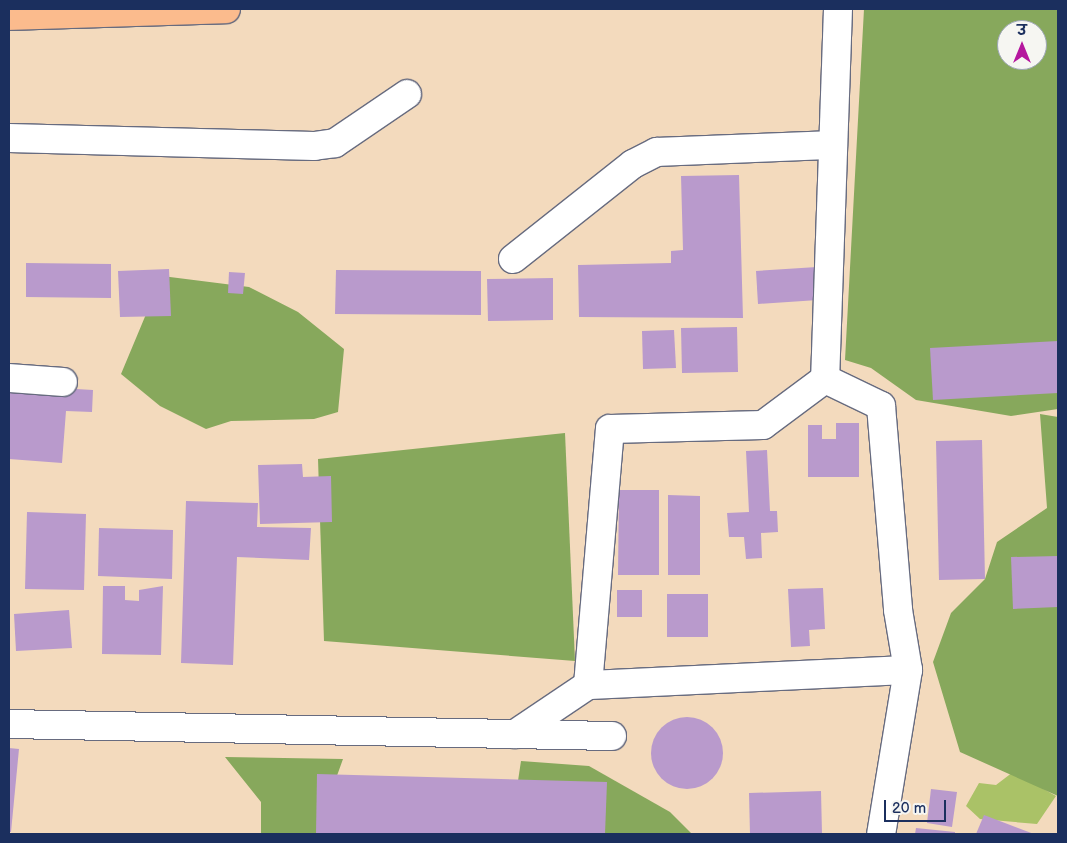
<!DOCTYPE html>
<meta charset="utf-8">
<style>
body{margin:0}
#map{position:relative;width:1067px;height:843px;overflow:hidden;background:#f3dabd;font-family:"Balsamiq Sans","Playpen Sans Deva",sans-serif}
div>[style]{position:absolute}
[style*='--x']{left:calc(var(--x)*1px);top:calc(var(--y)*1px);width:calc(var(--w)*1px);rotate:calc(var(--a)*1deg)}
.green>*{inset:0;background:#aac267}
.forest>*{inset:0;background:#87a85c}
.building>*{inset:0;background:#b99acc}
.round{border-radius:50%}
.roads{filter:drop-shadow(1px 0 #676b7f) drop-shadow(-1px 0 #676b7f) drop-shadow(0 1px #676b7f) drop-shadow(0 -1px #676b7f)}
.minor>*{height:28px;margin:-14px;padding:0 14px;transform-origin:14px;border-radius:14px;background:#fff}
.major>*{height:28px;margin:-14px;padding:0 14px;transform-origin:14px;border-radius:14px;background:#fbbb8d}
span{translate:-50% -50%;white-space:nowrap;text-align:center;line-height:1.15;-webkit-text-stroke:4.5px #f6f6f2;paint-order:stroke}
.frame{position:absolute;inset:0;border:10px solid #1b2f5e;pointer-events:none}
.north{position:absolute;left:997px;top:20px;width:50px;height:50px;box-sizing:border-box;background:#f6f6f2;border:1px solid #9ea6b7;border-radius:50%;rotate:0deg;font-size:14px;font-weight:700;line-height:20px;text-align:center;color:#1b2f5e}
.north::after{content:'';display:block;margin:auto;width:18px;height:22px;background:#b5179e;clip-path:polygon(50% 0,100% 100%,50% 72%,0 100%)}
.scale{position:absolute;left:884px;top:800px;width:62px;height:22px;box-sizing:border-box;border:2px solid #1b2f5e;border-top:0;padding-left:6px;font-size:15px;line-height:18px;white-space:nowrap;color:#1b2f5e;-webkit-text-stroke:4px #f6f6f2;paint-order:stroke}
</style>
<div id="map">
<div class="green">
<div style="clip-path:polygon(1013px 772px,1056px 796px,1037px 824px,980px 819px,966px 806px,979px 783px,996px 785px)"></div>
</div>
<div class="forest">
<div style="clip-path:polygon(evenodd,864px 9px,1058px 9px,1058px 409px,1011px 416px,916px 400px,871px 368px,845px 360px,864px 9px,1007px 30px,1037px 30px,1037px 60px,1007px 60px,1007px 30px)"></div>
<div style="clip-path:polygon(162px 276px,249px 287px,298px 312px,344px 349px,338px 412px,314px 419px,231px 421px,206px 429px,160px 406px,121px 374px)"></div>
<div style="clip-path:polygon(1040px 414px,1058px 417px,1058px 796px,960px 752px,933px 662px,951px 613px,985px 579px,997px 542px,1047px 508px)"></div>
<div style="clip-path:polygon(565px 433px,575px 661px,324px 641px,318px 459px)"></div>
<div style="clip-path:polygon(225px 757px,343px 759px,316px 834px,261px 833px,261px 802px)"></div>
<div style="clip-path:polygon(521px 761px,589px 766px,670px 812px,692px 834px,510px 834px)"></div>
</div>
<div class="building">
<div style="clip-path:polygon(739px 175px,743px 318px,579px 317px,578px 265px,671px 263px,671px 251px,683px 250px,681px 176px)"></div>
<div style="clip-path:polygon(26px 263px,111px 264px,111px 298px,26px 297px)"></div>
<div style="clip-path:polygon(817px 267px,818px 300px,758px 304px,756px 271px)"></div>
<div style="clip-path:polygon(169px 269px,171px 316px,120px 317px,118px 271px)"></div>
<div style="clip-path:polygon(336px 270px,481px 271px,481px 315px,335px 314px)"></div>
<div style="clip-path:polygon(229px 272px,245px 273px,243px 294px,228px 293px)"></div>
<div style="clip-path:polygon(553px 278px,553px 320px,488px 321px,487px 279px)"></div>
<div style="clip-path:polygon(737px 327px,738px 372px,682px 373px,681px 328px)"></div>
<div style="clip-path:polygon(674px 330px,676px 368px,643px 369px,642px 331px)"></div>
<div style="clip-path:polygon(1058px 341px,1058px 393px,933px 400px,930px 348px)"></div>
<div style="clip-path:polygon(9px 385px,93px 390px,92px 412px,66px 411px,62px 463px,9px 459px)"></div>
<div style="clip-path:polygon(836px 423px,859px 423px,859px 477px,808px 477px,808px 425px,822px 425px,822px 439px,836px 439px)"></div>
<div style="clip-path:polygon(982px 440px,985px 579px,939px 580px,936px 441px)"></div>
<div style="clip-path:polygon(767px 450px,770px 511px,777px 511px,778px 532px,761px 533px,762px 558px,746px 559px,744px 537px,729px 537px,727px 513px,749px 512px,746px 451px)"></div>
<div style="clip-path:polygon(302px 464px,303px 477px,331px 476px,332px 522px,260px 524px,258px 465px)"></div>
<div style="clip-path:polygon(619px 490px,659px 490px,659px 575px,618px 575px)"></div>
<div style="clip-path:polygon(668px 495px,700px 496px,700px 575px,668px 575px)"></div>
<div style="clip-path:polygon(186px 501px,258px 503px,257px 527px,311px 528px,309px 560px,237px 557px,233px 665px,181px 663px)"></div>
<div style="clip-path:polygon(27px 512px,86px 514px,84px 590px,25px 589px)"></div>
<div style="clip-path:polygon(99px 528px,173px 530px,172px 579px,98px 576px)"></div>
<div style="clip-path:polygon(1058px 556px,1058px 607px,1013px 609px,1011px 557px)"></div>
<div style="clip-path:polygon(103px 586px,125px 586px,125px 600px,139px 601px,139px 590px,163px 586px,161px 655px,102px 654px)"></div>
<div style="clip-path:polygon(823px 588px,825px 629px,809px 630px,810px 646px,791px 647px,788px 589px)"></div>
<div style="clip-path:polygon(617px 590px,642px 590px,642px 617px,617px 617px)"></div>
<div style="clip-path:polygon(667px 594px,708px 594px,708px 637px,667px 637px)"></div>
<div style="clip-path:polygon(69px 610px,72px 648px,16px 651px,14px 614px)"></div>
<div class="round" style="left:651px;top:717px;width:72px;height:72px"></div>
<div style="clip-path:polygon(9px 748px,19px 749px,11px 832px,9px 832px)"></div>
<div style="clip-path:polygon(317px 774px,607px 782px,605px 834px,316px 834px)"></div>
<div style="clip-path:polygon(931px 789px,957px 792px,952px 827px,927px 823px)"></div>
<div style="clip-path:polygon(821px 791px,822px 834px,750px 834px,749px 793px)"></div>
<div style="clip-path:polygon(984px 815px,1034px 834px,976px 834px)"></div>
<div style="clip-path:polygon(916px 828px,955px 832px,955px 834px,915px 834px)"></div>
</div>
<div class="roads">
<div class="minor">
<div style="--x:838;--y:9;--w:370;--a:92"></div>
<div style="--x:825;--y:379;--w:62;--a:25.7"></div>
<div style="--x:881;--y:406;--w:205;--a:85.2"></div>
<div style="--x:898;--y:610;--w:61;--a:80.5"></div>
<div style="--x:908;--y:670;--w:166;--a:99.3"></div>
<div style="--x:9;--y:138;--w:305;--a:1.5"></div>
<div style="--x:314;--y:146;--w:21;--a:-8"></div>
<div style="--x:335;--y:143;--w:87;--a:-34.2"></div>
<div style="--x:513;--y:259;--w:153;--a:-38.4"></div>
<div style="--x:633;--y:164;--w:27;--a:-27"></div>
<div style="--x:657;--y:152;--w:176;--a:-2.3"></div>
<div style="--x:9;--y:378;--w:54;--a:4.2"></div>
<div style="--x:588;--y:685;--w:320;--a:-2.7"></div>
<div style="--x:9;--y:724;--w:603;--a:1.14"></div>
<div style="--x:515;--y:734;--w:88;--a:-33.9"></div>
<div style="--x:588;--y:685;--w:257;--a:-85.1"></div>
<div style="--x:610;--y:429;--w:153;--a:-1.5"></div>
<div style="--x:763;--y:425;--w:77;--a:-36.6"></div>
</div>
<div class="major">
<div style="--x:9;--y:16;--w:217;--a:-1.8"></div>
</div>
</div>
<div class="frame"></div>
<div class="north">उ</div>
<div class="scale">20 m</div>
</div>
